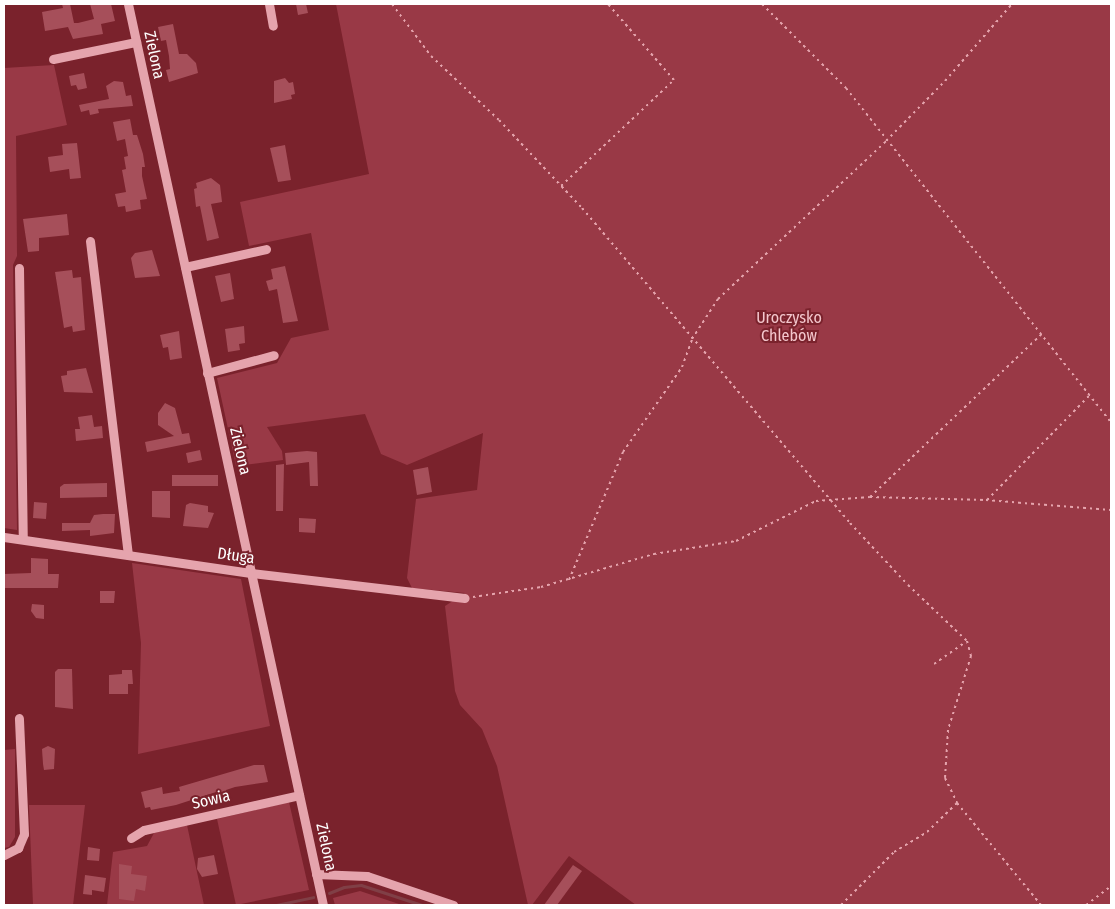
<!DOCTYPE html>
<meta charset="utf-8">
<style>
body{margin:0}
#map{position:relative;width:1115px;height:909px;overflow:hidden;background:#7a222c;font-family:"Fira Sans Condensed",sans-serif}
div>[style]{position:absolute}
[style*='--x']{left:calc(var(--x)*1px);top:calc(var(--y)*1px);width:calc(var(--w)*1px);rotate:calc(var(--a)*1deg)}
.green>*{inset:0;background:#993946}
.stream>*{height:3px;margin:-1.5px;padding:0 1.5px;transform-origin:1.5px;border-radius:1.5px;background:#803f46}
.building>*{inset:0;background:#a64f5a}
.path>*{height:2px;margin-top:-1px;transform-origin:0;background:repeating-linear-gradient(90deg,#e5a4ad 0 2.5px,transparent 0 6.5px)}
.minor>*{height:9px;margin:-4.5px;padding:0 4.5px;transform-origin:4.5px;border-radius:4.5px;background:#e5a4ad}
span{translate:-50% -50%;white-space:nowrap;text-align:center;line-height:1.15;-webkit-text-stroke:4px #7a222c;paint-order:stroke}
.street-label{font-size:16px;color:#fff}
.park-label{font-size:16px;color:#f4c7cd}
.frame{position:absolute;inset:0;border:5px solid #fff;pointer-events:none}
</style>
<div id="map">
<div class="green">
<div style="clip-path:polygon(336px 4px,1111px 4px,1111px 905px,636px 905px,569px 856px,532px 905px,528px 905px,497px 766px,482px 729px,460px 705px,455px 691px,445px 606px,465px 593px,412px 588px,407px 578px,416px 499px,477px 490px,483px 433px,407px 465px,381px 454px,365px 414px,267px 427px,282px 451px,283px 460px,236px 466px,217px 378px,277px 363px,291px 338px,329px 330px,311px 233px,249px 246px,240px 202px,369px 174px)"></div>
<div style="clip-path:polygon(54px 65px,67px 125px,16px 136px,17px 256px,13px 265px,17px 530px,4px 528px,4px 68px)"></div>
<div style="clip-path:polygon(132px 563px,241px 579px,270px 726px,138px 754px,141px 643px)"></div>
<div style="clip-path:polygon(15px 749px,15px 837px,9px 847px,4px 848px,4px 750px)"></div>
<div style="clip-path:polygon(289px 802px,309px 890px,236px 905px,217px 819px)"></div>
<div style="clip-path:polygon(29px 805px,85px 805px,73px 905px,33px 905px)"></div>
<div style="clip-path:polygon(187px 825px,204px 905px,107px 905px,113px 852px,147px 846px,154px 833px)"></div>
<div style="clip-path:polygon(360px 891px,402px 905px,335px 905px,333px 898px)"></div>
</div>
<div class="stream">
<div style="--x:329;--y:893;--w:16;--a:-22"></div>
<div style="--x:344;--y:887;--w:17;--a:-7"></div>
<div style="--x:361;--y:885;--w:64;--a:18.2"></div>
<div style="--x:276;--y:905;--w:38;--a:-12"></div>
</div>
<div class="building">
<div style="clip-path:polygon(62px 4px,70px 4px,74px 23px,78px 23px,94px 19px,90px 4px,111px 4px,115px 21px,101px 24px,103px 34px,73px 39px,68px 27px,45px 31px,42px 12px,63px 8px)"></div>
<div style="clip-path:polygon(296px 4px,306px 4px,308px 13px,298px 15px)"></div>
<div style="clip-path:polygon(173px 24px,179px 54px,187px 54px,196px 63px,198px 73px,169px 82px,166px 70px,170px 69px,169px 56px,166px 40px,161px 41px,158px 27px)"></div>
<div style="clip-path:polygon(84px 73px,87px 88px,78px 90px,76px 85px,71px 86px,69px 76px)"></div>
<div style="clip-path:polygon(285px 78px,289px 83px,293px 82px,295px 94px,291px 95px,292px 99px,274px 103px,274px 81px)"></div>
<div style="clip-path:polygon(114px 81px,123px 82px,126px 96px,131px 95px,133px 106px,98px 109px,99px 113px,90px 115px,89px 110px,81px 112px,79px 105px,109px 99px,106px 86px)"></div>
<div style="clip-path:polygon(130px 119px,133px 135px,137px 135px,143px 154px,145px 167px,142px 167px,142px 176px,147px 199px,140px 200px,141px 209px,126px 212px,125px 206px,118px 207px,115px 194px,126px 192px,122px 170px,126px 169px,124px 157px,128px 156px,125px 139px,117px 141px,113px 122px)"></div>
<div style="clip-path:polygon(77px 143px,81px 178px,70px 179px,69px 169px,50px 172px,48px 157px,63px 155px,62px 144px)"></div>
<div style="clip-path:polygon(285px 145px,291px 180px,278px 182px,270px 148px)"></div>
<div style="clip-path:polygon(211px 178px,220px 185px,222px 202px,211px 204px,219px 238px,207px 241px,200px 206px,196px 207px,194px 189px,197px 188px,196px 183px)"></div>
<div style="clip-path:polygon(67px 214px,69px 235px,39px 238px,39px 251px,28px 252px,23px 219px)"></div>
<div style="clip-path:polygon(152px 250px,160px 276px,135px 278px,131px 258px,135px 253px)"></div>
<div style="clip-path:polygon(285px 266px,298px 321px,283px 323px,277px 289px,269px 291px,266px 281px,273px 279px,271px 269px)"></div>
<div style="clip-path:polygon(72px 270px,73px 278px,81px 277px,85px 330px,73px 332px,72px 326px,64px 328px,55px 272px)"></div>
<div style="clip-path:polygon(230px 273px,234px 299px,221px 302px,215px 276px)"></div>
<div style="clip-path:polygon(244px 326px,245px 343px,239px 344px,240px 350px,228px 352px,225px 329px)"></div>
<div style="clip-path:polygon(179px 331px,182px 358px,170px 360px,168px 347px,163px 348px,160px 335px)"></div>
<div style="clip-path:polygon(86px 368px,93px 393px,64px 392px,61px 376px,67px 375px,67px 371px)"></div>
<div style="clip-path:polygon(165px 403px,175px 408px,182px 434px,189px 433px,191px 443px,147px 452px,145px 442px,174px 436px,158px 425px,158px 413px)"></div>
<div style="clip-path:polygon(92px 415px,94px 427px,102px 426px,103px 438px,76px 441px,75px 429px,80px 429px,78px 417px)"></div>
<div style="clip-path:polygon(200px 450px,202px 460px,188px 463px,186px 453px)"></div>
<div style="clip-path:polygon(307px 451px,317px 452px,318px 486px,310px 486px,309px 462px,286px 465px,285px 453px)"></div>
<div style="clip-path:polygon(284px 464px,283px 511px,276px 511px,276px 465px)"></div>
<div style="clip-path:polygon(428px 467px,432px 492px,417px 495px,413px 470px)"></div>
<div style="clip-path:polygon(172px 475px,218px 475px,218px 486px,172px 486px)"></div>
<div style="clip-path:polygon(107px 483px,107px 497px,60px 498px,60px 487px,64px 484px)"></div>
<div style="clip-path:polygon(152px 491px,170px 491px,170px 518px,152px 517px)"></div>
<div style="clip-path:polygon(34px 502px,47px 503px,46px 519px,33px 518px)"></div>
<div style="clip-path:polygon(190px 503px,208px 506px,208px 512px,214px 513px,208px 528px,183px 526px,186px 505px)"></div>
<div style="clip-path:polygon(103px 514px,115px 514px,114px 533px,90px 536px,90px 530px,62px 531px,62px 523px,90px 523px,94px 515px)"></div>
<div style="clip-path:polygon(299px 518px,316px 519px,315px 533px,299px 532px)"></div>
<div style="clip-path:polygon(31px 558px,48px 559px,48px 574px,59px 574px,58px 588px,4px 588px,4px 574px,31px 573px)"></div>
<div style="clip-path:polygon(100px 591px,115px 591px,114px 603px,100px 603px)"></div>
<div style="clip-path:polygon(32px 604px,44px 605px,44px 619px,36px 618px,31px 611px)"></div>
<div style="clip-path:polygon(58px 669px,72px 669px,73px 709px,55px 707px,55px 672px)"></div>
<div style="clip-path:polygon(122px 670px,132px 670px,133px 684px,128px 684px,128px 694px,109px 694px,109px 675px,122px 674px)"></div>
<div style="clip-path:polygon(48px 746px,55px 749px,54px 769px,44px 770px,43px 764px,42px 749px)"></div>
<div style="clip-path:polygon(254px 765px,264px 765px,268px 782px,235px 787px,226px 790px,227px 795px,217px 797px,216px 792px,176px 805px,151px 810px,150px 807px,145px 808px,141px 792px,162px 787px,163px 794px,180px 791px,179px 787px)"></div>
<div style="clip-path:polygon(88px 847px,100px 849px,99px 861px,87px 860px)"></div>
<div style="clip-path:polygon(214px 855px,218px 874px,202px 877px,197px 869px,198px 858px)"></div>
<div style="clip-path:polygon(119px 864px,132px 866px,131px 874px,147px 876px,145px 891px,136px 889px,134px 901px,119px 899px)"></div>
<div style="clip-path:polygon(573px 865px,582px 871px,557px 905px,544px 905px)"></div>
<div style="clip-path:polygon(85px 875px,106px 878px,104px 892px,92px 890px,92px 895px,83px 894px)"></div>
</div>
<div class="path">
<div style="--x:392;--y:4;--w:65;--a:53.1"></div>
<div style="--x:431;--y:56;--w:93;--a:43.3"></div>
<div style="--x:499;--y:120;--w:121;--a:46.7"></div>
<div style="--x:582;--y:208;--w:414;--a:49.6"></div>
<div style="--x:850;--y:523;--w:85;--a:46.9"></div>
<div style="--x:908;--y:585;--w:81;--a:43.5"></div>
<div style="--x:967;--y:641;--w:16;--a:75"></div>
<div style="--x:971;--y:656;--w:77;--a:107.3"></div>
<div style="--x:948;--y:730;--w:48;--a:93.6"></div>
<div style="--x:945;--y:778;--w:28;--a:64"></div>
<div style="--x:957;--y:803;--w:132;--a:50.5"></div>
<div style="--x:762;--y:4;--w:119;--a:45"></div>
<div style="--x:846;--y:88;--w:426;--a:51.6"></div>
<div style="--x:561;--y:186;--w:155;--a:-43.2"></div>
<div style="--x:674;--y:80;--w:101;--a:-131"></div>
<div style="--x:870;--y:497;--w:237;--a:-43.5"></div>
<div style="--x:987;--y:500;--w:147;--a:-45.6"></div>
<div style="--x:569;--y:580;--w:139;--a:-67.1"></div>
<div style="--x:623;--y:452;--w:103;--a:-55.2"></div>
<div style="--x:682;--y:367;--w:30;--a:-70"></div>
<div style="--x:692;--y:339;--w:48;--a:-57"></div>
<div style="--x:718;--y:299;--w:231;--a:-43.2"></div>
<div style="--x:886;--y:141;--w:84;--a:-45.5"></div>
<div style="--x:945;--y:81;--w:102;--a:-49"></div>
<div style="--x:473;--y:597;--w:69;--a:-8.4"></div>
<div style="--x:541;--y:587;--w:118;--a:-16.3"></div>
<div style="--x:654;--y:554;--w:83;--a:-9"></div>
<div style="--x:736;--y:541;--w:89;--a:-26.6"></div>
<div style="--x:816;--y:501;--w:54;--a:-4.2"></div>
<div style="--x:870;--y:497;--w:116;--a:1.5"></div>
<div style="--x:986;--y:500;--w:125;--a:4.6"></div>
<div style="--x:934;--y:664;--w:40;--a:-34.9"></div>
<div style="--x:841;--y:905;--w:75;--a:-45"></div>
<div style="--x:894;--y:852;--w:39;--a:-31"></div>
<div style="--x:927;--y:832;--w:42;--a:-44"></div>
<div style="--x:1086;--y:905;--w:31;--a:-37"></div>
</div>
<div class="minor">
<div style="--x:128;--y:4;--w:922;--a:77.79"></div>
<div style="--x:269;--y:4;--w:22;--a:80"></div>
<div style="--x:53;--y:59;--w:85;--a:-11.6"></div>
<div style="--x:90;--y:241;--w:316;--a:83.1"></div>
<div style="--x:185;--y:267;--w:83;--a:-12.5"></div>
<div style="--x:19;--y:268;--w:271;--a:89.2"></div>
<div style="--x:207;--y:373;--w:69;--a:-15"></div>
<div style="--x:4;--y:537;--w:251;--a:8.3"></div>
<div style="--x:252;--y:573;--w:214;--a:6.7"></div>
<div style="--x:131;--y:838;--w:15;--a:-32"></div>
<div style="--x:144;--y:830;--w:159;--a:-12.7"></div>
<div style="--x:4;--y:855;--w:16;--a:-27"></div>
<div style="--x:18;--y:848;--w:15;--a:-67"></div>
<div style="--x:24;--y:834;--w:116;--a:-92.5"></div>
<div style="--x:316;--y:874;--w:51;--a:2.2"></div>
<div style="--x:367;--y:876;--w:91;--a:18.6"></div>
</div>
<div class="street-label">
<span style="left:154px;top:55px;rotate:78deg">Zielona</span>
<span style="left:240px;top:451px;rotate:77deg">Zielona</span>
<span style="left:236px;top:556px;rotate:8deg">Długa</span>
<span style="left:211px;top:800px;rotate:-13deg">Sowia</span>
<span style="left:326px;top:847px;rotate:78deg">Zielona</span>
</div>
<div class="park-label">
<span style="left:789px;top:327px">Uroczysko<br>Chlebów</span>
</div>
<div class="frame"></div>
</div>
